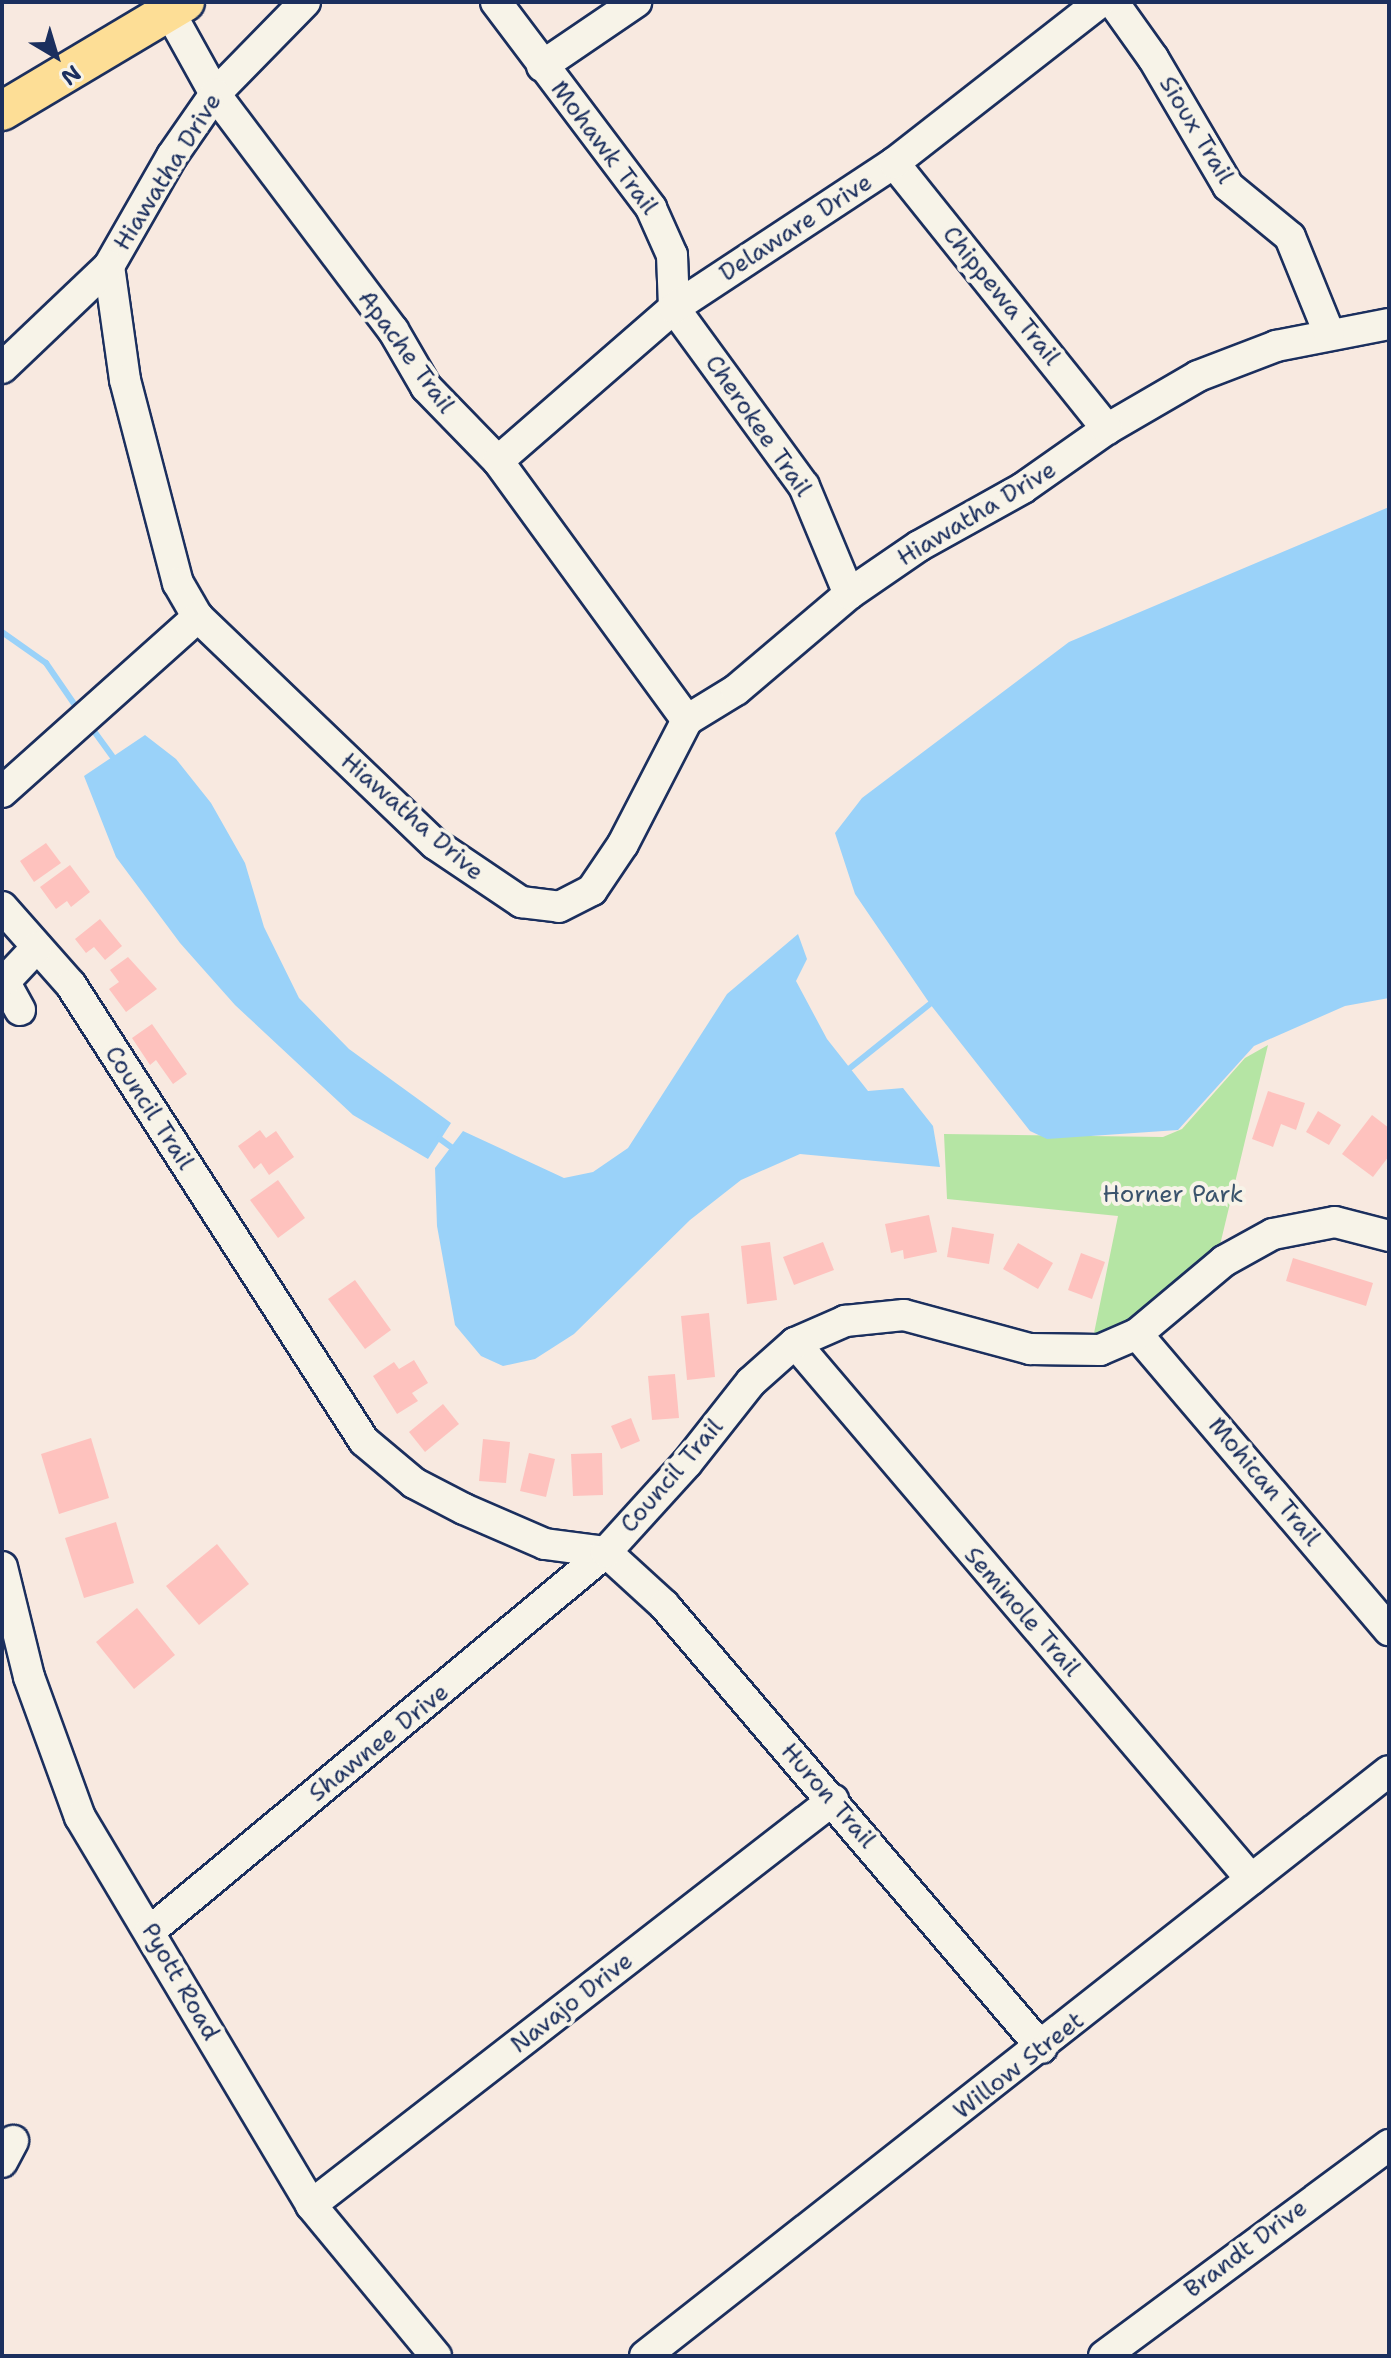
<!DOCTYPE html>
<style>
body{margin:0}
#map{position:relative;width:1391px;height:2358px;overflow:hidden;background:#f8e9e0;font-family:"Shantell Sans",sans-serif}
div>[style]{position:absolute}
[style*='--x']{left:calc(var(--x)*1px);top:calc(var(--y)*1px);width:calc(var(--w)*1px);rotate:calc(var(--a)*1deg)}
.green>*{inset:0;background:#b5e5a4}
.water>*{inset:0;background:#9ad2f9}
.stream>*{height:6px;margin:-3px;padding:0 3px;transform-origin:3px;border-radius:3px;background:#9ad2f9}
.building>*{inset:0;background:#fec2be}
.roads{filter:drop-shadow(2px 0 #1b2f5e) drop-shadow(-2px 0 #1b2f5e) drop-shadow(0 2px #1b2f5e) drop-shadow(0 -2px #1b2f5e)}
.minor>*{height:30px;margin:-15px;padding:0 15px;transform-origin:15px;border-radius:15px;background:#f7f3e8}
.major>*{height:38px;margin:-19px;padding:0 19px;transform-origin:19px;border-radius:19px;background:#fdde96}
span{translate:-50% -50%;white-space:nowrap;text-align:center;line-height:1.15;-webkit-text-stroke:8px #f7f3e8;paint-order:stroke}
.street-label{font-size:24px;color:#1b2f5e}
.park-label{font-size:24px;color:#3a536c}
.frame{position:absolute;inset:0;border:4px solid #1b2f5e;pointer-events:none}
.north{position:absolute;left:16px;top:16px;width:80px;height:80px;-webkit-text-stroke:6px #f7f3e8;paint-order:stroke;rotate:142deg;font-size:22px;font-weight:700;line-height:32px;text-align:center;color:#1b2f5e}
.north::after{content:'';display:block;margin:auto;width:28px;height:36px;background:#1b2f5e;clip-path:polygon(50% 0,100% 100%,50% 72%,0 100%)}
</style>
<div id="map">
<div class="green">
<div style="clip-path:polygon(1268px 1045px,1220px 1245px,1112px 1333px,1093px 1338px,1118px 1216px,947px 1199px,944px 1134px,1163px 1137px,1182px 1129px,1245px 1058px)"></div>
</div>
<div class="water">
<div style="clip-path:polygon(1389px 507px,1389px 998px,1345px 1006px,1254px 1046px,1178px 1130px,1047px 1139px,1030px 1131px,930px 1004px,855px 894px,835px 833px,862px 798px,1069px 642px)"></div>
<div style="clip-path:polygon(145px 735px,176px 759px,211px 803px,245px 863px,264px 927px,299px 998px,349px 1049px,451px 1123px,428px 1159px,353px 1115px,235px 1005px,180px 943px,116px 857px,84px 776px)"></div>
<div style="clip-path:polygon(798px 934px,807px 959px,796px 981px,827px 1039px,868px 1091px,903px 1088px,933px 1126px,940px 1167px,800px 1154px,741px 1180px,690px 1220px,574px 1334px,535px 1359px,503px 1366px,481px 1356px,455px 1325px,437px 1226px,435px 1168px,463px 1131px,564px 1178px,593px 1172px,628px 1148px,727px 994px)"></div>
</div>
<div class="stream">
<div style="--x:2;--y:632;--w:54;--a:35.2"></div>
<div style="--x:46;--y:663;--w:58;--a:55.5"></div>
<div style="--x:91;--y:727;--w:36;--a:54"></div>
<div style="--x:850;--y:1068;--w:102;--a:-38.7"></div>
<div style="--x:440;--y:1139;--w:14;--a:36"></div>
</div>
<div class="building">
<div style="clip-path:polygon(46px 843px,61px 863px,34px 882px,20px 861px)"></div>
<div style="clip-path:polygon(70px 865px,90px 892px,71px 907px,67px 901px,56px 909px,40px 887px)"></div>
<div style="clip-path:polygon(100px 919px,122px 946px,105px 960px,94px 947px,86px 953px,75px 939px)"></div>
<div style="clip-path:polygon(128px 957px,157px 989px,126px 1012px,109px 989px,119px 982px,110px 970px)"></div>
<div style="clip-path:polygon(152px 1024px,187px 1074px,173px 1084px,156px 1060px,150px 1065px,132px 1038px)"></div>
<div style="clip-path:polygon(1268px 1091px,1305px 1103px,1296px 1130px,1281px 1124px,1273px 1147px,1252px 1139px)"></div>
<div style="clip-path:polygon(1318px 1111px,1341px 1125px,1329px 1145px,1306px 1132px)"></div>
<div style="clip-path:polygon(1372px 1115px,1389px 1128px,1389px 1156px,1373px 1177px,1342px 1154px)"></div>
<div style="clip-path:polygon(260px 1130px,266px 1138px,276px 1131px,294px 1157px,269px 1175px,261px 1163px,254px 1169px,238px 1146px)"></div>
<div style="clip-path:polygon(278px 1180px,305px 1218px,278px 1238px,250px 1200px)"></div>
<div style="clip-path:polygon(929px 1215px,937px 1252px,904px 1259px,903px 1250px,891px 1253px,885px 1224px)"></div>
<div style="clip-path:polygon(952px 1227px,994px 1234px,989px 1264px,947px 1257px)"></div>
<div style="clip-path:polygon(770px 1242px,777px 1300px,747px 1304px,741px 1246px)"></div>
<div style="clip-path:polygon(823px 1242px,834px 1270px,794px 1285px,783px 1257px)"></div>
<div style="clip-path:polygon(1018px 1243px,1053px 1263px,1038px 1289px,1003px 1269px)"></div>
<div style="clip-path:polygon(1081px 1253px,1105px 1262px,1092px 1299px,1068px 1290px)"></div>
<div style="clip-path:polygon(1293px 1258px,1373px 1283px,1366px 1306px,1286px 1281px)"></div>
<div style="clip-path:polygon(355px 1280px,391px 1330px,365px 1349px,328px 1299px)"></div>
<div style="clip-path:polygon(709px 1313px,715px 1377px,687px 1380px,681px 1316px)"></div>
<div style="clip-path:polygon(414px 1360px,428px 1383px,412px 1393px,418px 1401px,397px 1414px,373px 1376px,394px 1362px,399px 1369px)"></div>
<div style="clip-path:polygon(675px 1374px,679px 1418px,652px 1420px,648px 1376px)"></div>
<div style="clip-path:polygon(443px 1404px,459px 1424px,425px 1452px,409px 1432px)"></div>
<div style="clip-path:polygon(631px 1418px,640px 1441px,621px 1449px,611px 1426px)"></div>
<div style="clip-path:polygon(91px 1438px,109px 1498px,59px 1514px,41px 1454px)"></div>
<div style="clip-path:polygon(483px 1439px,510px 1442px,506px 1483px,479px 1481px)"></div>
<div style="clip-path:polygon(529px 1453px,555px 1459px,546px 1497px,520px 1491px)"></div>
<div style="clip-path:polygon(602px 1453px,603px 1495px,573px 1496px,571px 1454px)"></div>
<div style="clip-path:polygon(116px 1522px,134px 1583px,84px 1598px,65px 1538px)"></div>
<div style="clip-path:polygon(217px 1544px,249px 1584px,199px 1625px,166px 1586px)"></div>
<div style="clip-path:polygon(137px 1608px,175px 1655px,134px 1689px,96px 1642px)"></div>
</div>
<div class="roads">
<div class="minor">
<div style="--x:305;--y:2;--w:129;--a:134.4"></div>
<div style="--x:215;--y:94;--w:75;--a:124.7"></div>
<div style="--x:172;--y:156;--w:127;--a:119.8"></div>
<div style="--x:109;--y:266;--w:115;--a:82"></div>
<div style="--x:125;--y:380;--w:210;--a:75.4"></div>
<div style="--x:178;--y:583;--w:39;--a:60"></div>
<div style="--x:198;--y:617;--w:328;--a:43.8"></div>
<div style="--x:435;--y:844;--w:104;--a:34"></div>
<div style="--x:521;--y:902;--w:38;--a:7"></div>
<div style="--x:559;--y:907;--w:37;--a:-27"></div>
<div style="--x:592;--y:890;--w:55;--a:-56"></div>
<div style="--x:623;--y:844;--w:140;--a:-62.7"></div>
<div style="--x:687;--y:720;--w:57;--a:-31.5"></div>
<div style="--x:736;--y:690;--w:148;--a:-40.3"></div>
<div style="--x:849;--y:594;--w:85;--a:-34.4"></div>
<div style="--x:919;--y:546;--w:119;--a:-29.1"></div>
<div style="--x:1023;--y:488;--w:103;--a:-35.1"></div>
<div style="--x:1107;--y:429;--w:105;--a:-30.2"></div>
<div style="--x:1198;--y:376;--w:84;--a:-21"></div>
<div style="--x:1276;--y:346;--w:115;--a:-11"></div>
<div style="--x:496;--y:2;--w:258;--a:53"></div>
<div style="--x:651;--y:208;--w:51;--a:65.9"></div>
<div style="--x:672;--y:255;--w:53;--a:87.8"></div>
<div style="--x:674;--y:308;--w:220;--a:53.9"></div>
<div style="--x:804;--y:486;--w:117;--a:67.4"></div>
<div style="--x:1113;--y:2;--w:69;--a:54.5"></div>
<div style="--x:1153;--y:58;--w:148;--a:59.6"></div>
<div style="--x:1228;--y:186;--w:80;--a:39.4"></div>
<div style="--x:1290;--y:237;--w:104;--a:67.9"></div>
<div style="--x:169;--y:11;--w:95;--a:61"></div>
<div style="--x:215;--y:94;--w:296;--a:53"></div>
<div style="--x:393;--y:330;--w:66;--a:59.9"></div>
<div style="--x:426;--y:387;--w:103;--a:45.8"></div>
<div style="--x:498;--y:461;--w:321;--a:53.9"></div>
<div style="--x:542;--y:66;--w:114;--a:-34.2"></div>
<div style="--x:894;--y:163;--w:341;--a:51.3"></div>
<div style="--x:2;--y:368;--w:148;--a:-43.6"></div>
<div style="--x:498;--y:461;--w:233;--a:-41"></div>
<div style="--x:674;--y:308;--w:263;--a:-33.4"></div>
<div style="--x:894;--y:163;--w:261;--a:-38"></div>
<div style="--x:2;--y:792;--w:263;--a:-41.8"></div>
<div style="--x:2;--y:907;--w:104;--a:48.5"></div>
<div style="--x:71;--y:985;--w:542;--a:57.28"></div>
<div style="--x:364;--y:1441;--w:65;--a:40"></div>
<div style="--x:414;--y:1483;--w:56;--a:27.5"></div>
<div style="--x:464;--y:1509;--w:88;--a:23.4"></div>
<div style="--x:545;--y:1544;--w:62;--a:7.5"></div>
<div style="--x:20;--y:1010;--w:25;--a:-119"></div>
<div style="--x:8;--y:988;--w:10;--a:-90"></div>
<div style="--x:8;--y:978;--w:42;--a:-46.9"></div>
<div style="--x:1137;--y:1334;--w:389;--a:49.6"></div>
<div style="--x:795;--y:1343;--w:704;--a:49.61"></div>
<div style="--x:606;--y:1552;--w:79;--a:42.4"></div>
<div style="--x:664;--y:1605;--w:582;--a:49.53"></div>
<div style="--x:2;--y:1567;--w:113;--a:76.2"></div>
<div style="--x:29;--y:1677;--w:149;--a:70"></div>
<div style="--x:80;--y:1817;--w:452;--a:59.2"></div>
<div style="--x:311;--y:2205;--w:196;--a:50.4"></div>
<div style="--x:150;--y:1931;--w:593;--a:-39.73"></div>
<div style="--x:606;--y:1552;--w:120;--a:-47.7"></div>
<div style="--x:687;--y:1463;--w:103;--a:-51.7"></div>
<div style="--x:751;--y:1382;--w:59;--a:-41.6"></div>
<div style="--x:795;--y:1343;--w:55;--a:-23.7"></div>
<div style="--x:845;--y:1321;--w:59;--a:-5.8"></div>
<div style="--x:904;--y:1315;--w:131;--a:15.1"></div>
<div style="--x:1030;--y:1349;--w:70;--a:0.8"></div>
<div style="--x:1100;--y:1350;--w:40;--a:-23.4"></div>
<div style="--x:1137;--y:1334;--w:114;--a:-40"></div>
<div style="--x:1224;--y:1261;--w:56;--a:-28.9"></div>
<div style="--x:1273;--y:1234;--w:63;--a:-11"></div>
<div style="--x:1335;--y:1222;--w:56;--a:14.5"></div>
<div style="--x:2;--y:2162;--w:24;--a:-62"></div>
<div style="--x:311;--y:2205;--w:661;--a:-37.81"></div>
<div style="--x:645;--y:2356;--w:946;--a:-38.18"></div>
<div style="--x:1104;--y:2356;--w:355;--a:-36.5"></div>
</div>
<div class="major">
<div style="--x:2;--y:111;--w:213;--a:-30.8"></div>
</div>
</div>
<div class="street-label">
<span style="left:1196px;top:130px;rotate:59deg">Sioux Trail</span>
<span style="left:604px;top:148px;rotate:53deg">Mohawk Trail</span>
<span style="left:168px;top:172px;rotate:-58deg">Hiawatha Drive</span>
<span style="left:796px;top:228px;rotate:-33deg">Delaware Drive</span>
<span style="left:1001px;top:296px;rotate:51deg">Chippewa Trail</span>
<span style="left:406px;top:352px;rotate:54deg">Apache Trail</span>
<span style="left:758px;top:426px;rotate:55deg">Cherokee Trail</span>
<span style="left:977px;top:514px;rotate:-31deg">Hiawatha Drive</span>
<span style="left:412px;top:817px;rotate:41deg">Hiawatha Drive</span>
<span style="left:149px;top:1108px;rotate:57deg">Council Trail</span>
<span style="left:672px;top:1476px;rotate:-49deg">Council Trail</span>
<span style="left:1264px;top:1482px;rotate:50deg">Mohican Trail</span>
<span style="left:1022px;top:1612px;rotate:49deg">Seminole Trail</span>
<span style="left:379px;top:1743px;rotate:-39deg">Shawnee Drive</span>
<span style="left:828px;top:1796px;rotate:49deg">Huron Trail</span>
<span style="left:180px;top:1982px;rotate:60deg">Pyott Road</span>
<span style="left:572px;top:2003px;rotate:-38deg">Navajo Drive</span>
<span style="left:1019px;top:2066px;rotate:-38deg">Willow Street</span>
<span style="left:1246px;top:2249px;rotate:-37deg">Brandt Drive</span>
</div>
<div class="park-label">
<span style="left:1173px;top:1195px">Horner Park</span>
</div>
<div class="frame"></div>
<div class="north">N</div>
</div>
